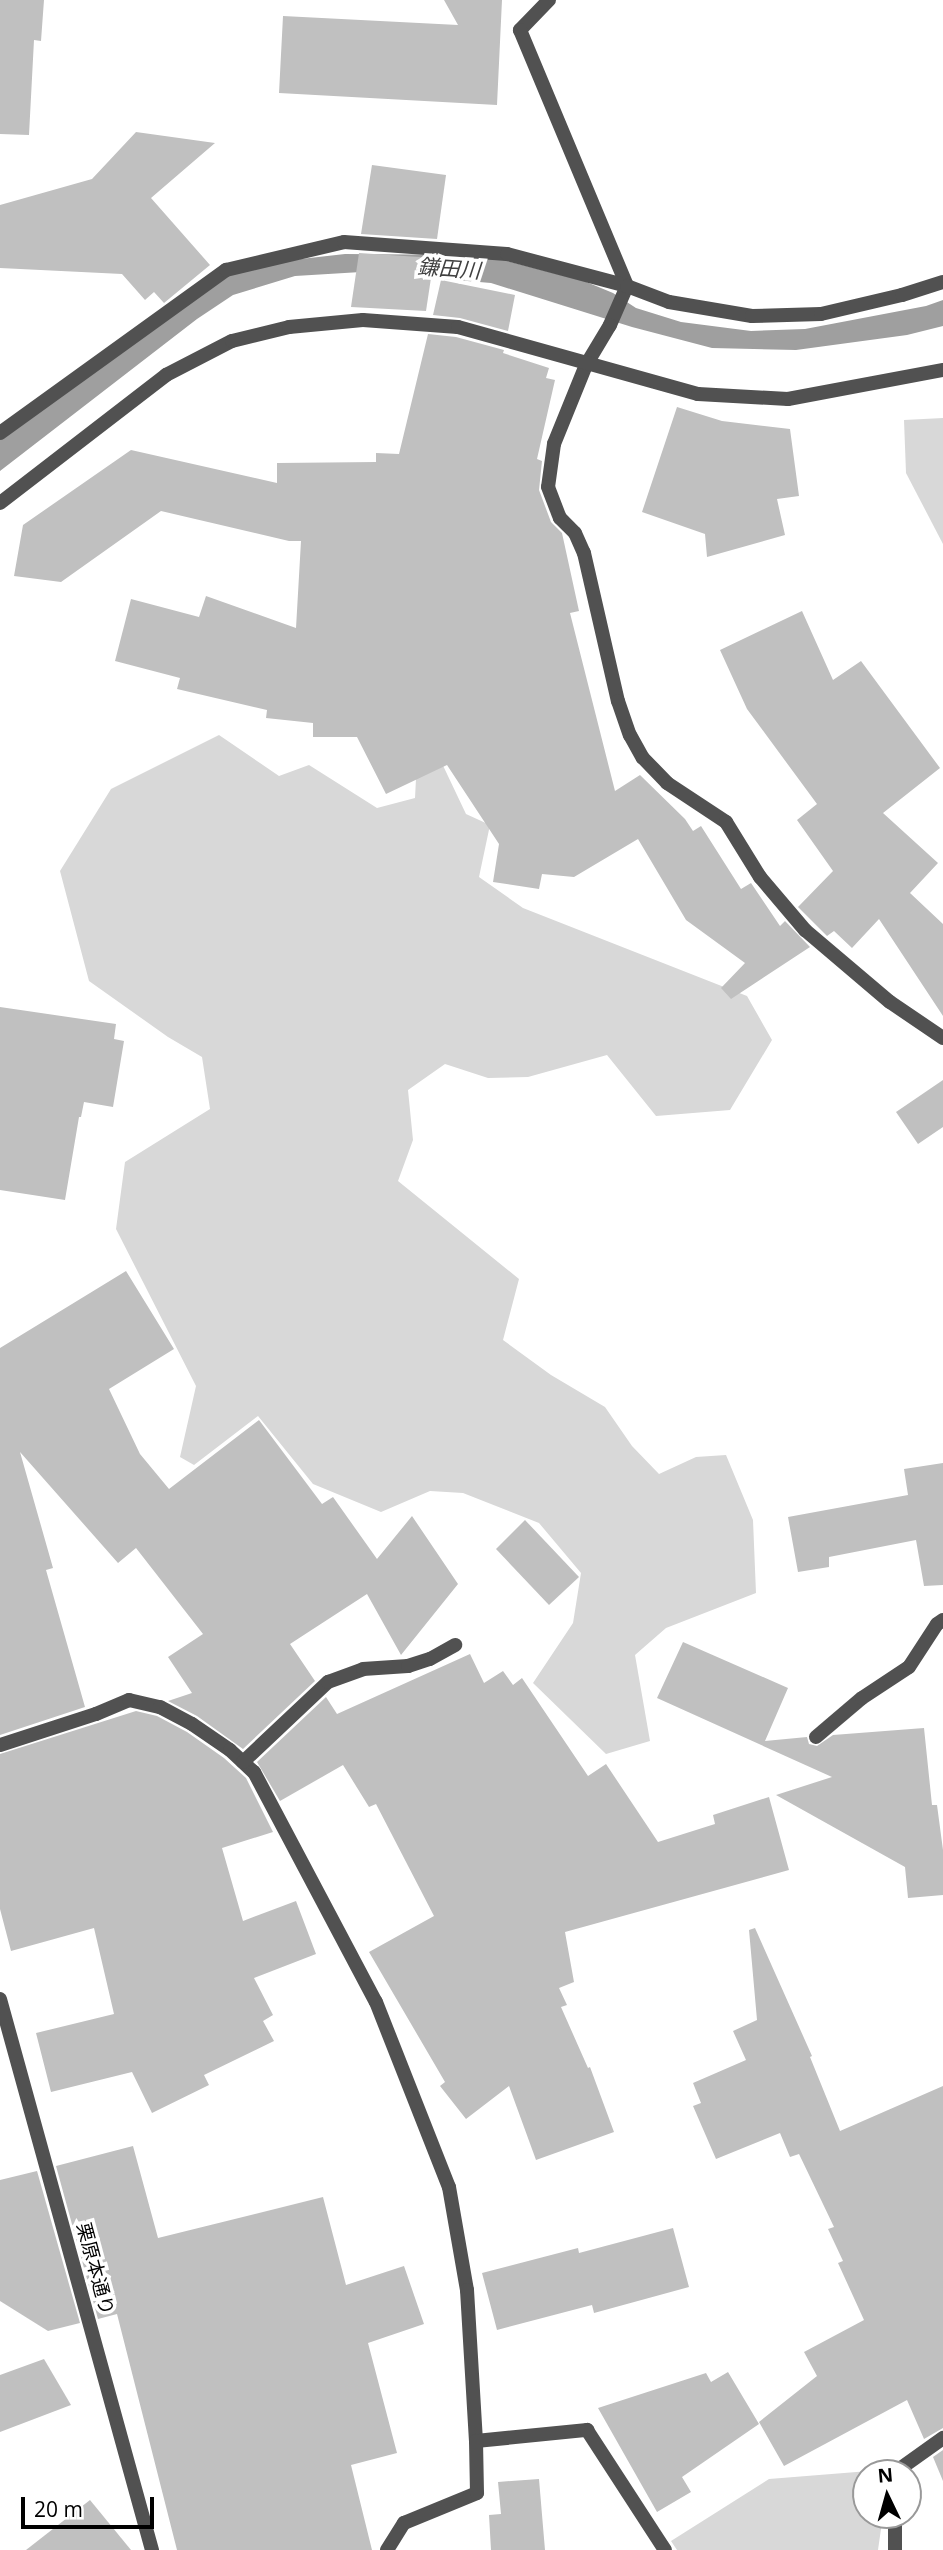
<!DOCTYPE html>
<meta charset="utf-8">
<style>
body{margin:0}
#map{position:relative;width:943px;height:2550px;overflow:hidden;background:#fff;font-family:"Open Sans","Noto Sans JP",sans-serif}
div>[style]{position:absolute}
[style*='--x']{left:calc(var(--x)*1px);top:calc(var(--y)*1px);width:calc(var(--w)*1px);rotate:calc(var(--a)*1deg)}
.green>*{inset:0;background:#d8d8d8}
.water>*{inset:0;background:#9f9f9f}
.building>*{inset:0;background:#c0c0c0}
.minor>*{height:14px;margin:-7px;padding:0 7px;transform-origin:7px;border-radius:7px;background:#515151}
span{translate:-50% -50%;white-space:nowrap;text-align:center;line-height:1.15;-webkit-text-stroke:7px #fff;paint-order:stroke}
.street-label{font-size:19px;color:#000}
.water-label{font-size:21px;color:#404040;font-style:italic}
.north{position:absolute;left:852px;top:2459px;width:70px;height:70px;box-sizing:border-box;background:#fff;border:2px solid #999;border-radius:50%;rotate:355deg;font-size:19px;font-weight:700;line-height:28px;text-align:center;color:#000}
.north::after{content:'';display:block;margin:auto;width:24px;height:32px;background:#000;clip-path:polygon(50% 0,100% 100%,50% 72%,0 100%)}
.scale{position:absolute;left:21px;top:2497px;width:133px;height:32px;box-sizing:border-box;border:4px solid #000;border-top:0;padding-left:9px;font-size:21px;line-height:24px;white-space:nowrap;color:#000;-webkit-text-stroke:5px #fff;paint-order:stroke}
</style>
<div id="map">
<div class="green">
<div style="clip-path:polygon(943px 418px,943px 544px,906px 473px,904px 420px)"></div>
<div style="clip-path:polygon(219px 735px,279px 776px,309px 765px,377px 808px,415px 798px,417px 759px,438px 755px,466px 814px,490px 825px,479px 877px,523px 908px,747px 996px,772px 1040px,730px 1110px,656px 1116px,607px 1055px,528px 1077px,488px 1078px,445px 1064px,408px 1090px,413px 1140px,398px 1181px,519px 1279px,503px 1340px,551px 1375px,605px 1407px,632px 1446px,659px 1474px,696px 1457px,726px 1455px,753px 1520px,756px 1593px,666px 1628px,635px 1655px,650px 1741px,606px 1754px,533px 1683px,573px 1623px,581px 1573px,539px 1523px,463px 1493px,430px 1491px,381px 1512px,313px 1484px,258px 1416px,194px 1465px,180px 1457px,196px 1386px,116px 1229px,125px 1162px,210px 1109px,202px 1057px,168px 1037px,89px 981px,60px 871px,111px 789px)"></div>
<div style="clip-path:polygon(869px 2471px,866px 2473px,866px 2515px,879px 2515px,881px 2529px,878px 2550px,677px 2550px,671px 2541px,769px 2479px)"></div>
</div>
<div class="water">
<div style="clip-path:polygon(345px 254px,484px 255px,584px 281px,613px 293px,636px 308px,681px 322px,751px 331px,805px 329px,926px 306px,943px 300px,943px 326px,907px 335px,796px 350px,712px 348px,632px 327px,491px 283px,361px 272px,295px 276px,233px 295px,197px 319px,0 471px,0 439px,166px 310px,234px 273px,274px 262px)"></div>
</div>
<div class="building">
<div style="clip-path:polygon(0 0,44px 0,41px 41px,34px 40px,29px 135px,0 134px)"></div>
<div style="clip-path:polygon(444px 0,502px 0,497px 105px,279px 93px,283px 16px,458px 25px)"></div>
<div style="clip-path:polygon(136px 132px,215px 143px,151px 198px,210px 265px,164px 303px,154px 292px,145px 300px,122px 274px,0 268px,0 205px,92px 179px)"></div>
<div style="clip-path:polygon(372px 165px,446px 175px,437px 239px,361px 234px)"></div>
<div style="clip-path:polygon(359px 253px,434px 258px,426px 311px,351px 307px)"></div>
<div style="clip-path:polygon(441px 280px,515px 295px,508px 331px,460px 318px,433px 315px)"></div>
<div style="clip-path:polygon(428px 334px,456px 337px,504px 350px,503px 353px,549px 368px,546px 378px,555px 380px,537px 459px,542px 461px,539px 490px,551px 522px,562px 533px,579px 611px,570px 613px,615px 791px,640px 775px,685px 819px,693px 831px,701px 826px,741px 889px,751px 883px,780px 926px,785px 921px,810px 947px,731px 999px,721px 988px,745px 963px,686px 920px,638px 839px,574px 877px,542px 874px,539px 889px,493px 882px,499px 844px,447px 765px,386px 794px,357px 737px,313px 737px,313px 723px,266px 718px,267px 710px,177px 689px,180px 678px,115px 661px,131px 599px,199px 617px,206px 596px,296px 628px,301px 541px,289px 541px,161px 511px,61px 582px,14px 576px,23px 525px,131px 450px,277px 483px,277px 463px,376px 462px,376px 453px,399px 454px)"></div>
<div style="clip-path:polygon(677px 407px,722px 421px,790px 429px,799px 496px,777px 499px,785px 535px,707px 557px,705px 534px,642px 512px)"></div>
<div style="clip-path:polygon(802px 611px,833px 680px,861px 661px,940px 768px,883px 813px,938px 863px,910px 893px,943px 924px,943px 1016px,879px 919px,852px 948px,834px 931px,827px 936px,798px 907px,833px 871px,797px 820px,817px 804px,747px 709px,720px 650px)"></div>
<div style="clip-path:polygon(0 1007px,116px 1024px,114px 1039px,124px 1041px,113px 1107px,84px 1102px,81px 1117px,79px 1117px,65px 1200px,0 1190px)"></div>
<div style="clip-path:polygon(943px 1080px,943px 1127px,918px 1144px,896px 1112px)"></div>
<div style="clip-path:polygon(126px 1271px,174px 1349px,109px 1389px,140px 1454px,169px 1489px,259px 1420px,322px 1504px,333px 1497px,377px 1559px,412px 1516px,458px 1584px,401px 1655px,367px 1594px,290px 1644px,315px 1681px,243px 1749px,197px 1716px,168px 1701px,192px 1693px,168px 1657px,203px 1634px,136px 1548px,118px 1563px,20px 1452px,53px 1568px,46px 1570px,85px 1707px,0 1735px,0 1348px)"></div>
<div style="clip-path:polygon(943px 1463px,943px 1585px,924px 1586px,916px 1540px,829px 1557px,829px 1567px,798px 1572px,788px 1517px,908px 1495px,904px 1469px)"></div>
<div style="clip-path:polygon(525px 1520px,579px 1577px,549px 1605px,496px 1549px)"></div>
<div style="clip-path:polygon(683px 1642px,788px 1688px,765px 1741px,807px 1737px,809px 1744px,817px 1746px,833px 1735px,924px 1728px,932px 1805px,937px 1805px,943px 1850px,943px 1895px,908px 1898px,905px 1867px,776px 1795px,832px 1777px,657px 1698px)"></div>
<div style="clip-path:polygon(470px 1654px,484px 1683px,503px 1671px,513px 1685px,522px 1678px,588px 1776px,606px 1764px,658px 1842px,715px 1824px,713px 1815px,769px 1797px,789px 1870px,565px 1932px,574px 1982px,559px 1988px,567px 2005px,561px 2007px,588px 2068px,590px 2067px,614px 2132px,536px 2160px,509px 2086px,466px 2119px,440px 2086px,445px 2082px,369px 1952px,434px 1916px,376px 1804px,369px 1807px,343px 1765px,280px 1801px,257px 1762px,326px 1697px,337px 1714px)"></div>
<div style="clip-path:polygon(136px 1711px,157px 1716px,187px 1732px,224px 1758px,246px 1778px,273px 1832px,222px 1848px,243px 1921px,296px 1901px,316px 1954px,254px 1978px,273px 2015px,263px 2021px,274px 2041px,204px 2075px,209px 2085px,152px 2113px,132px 2072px,51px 2092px,36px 2033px,114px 2014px,94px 1928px,11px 1951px,0 1909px,0 1754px)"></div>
<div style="clip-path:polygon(755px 1928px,812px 2056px,810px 2057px,840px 2131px,943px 2086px,943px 2428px,924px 2439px,907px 2400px,784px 2466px,759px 2422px,817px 2376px,804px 2352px,864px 2320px,838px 2263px,843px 2261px,828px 2229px,834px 2227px,799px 2154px,790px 2157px,780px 2133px,716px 2159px,693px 2106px,701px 2103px,693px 2083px,746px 2060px,733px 2031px,757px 2020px,749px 1930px)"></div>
<div style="clip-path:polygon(133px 2146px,158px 2238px,323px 2197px,346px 2285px,404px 2266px,424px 2324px,368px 2343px,397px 2453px,351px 2465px,372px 2550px,177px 2550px,117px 2314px,98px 2319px,56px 2166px)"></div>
<div style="clip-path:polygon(37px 2171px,80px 2323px,48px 2331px,0 2301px,0 2180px)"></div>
<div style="clip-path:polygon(673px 2228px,689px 2287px,594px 2313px,592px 2305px,497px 2330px,482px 2273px,578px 2248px,579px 2253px)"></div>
<div style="clip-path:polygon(44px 2359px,71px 2405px,0 2432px,0 2375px)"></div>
<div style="clip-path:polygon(728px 2372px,759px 2424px,682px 2477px,691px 2492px,657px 2512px,598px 2408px,706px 2373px,711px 2382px)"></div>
<div style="clip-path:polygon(943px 2450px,943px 2481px,933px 2457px)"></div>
<div style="clip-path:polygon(539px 2479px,545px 2550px,491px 2550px,489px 2515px,501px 2514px,498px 2482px)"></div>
<div style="clip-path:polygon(90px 2500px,131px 2550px,26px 2550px)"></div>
</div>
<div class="minor">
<div style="--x:549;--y:0;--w:42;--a:134"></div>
<div style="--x:520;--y:30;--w:277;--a:67.3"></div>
<div style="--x:627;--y:286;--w:43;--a:113.6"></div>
<div style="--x:610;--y:325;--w:47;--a:121"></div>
<div style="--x:586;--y:365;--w:85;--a:112.1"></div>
<div style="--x:554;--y:444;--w:43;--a:97.9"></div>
<div style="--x:548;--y:487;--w:33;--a:69"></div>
<div style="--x:560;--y:518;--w:21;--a:45"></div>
<div style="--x:575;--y:533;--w:22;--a:66"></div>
<div style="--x:584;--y:553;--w:152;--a:77.1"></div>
<div style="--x:618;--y:701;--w:36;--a:71"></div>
<div style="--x:630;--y:735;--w:26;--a:61"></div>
<div style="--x:643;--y:758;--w:35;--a:46"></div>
<div style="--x:667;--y:783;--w:71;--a:33.5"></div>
<div style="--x:726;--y:822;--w:65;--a:58.3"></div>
<div style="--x:760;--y:877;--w:70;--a:49.7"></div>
<div style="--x:805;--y:930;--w:111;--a:40.3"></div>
<div style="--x:890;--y:1002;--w:64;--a:34.2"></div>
<div style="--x:0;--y:433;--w:279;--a:-35.8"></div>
<div style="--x:226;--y:270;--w:121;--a:-13.3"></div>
<div style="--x:344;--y:242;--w:163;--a:4.2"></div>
<div style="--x:507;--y:254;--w:124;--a:14.9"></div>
<div style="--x:627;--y:286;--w:45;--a:20.9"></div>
<div style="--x:669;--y:302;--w:84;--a:9.6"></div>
<div style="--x:752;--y:316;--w:69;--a:-1.7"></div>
<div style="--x:821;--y:314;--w:83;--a:-13.2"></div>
<div style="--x:902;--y:295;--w:43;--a:-17.6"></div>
<div style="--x:0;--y:503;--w:210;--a:-37.6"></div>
<div style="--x:166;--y:375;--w:74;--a:-27.3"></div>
<div style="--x:232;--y:341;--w:59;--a:-13.8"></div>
<div style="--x:289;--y:327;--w:74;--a:-5.4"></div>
<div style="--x:363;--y:320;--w:95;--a:4.2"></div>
<div style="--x:458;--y:327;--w:249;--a:15.6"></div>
<div style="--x:698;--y:394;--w:90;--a:3.2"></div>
<div style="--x:788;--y:399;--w:158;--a:-10.6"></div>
<div style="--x:816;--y:1737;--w:60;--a:-40.3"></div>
<div style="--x:862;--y:1698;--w:56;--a:-33.4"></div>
<div style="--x:909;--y:1667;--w:51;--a:-56.9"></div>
<div style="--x:937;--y:1624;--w:7;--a:-34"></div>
<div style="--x:0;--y:1745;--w:101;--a:-17.9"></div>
<div style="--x:96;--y:1714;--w:36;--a:-23"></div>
<div style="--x:129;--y:1700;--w:32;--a:13"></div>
<div style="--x:160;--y:1707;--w:36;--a:28"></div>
<div style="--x:192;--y:1724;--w:46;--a:34.4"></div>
<div style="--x:230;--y:1750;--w:33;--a:43"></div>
<div style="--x:254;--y:1772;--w:260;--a:62.1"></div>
<div style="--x:376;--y:2002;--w:199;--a:68.5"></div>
<div style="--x:449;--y:2187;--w:105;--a:80.1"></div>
<div style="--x:467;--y:2290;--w:151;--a:86.6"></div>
<div style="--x:476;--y:2441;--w:112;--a:-5.7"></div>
<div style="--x:587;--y:2430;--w:143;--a:57"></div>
<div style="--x:243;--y:1762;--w:117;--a:-43.3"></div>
<div style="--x:328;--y:1682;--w:37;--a:-20"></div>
<div style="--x:363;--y:1669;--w:45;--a:-3.8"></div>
<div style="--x:408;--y:1666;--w:23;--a:-18"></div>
<div style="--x:430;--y:1659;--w:29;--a:-29"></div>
<div style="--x:0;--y:1999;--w:572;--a:74.58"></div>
<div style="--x:899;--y:2473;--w:5;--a:-68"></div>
<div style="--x:901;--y:2468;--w:52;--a:-35.5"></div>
<div style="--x:387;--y:2550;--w:32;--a:-58"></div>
<div style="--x:404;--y:2523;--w:79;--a:-22.3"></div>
<div style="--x:477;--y:2493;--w:52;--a:-91.1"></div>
<div style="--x:895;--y:2550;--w:35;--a:-90"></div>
</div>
<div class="street-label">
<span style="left:95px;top:2269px;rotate:75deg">栗原本通り</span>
</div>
<div class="water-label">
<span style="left:449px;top:268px;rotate:4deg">鎌田川</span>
</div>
<div class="north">N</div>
<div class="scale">20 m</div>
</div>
